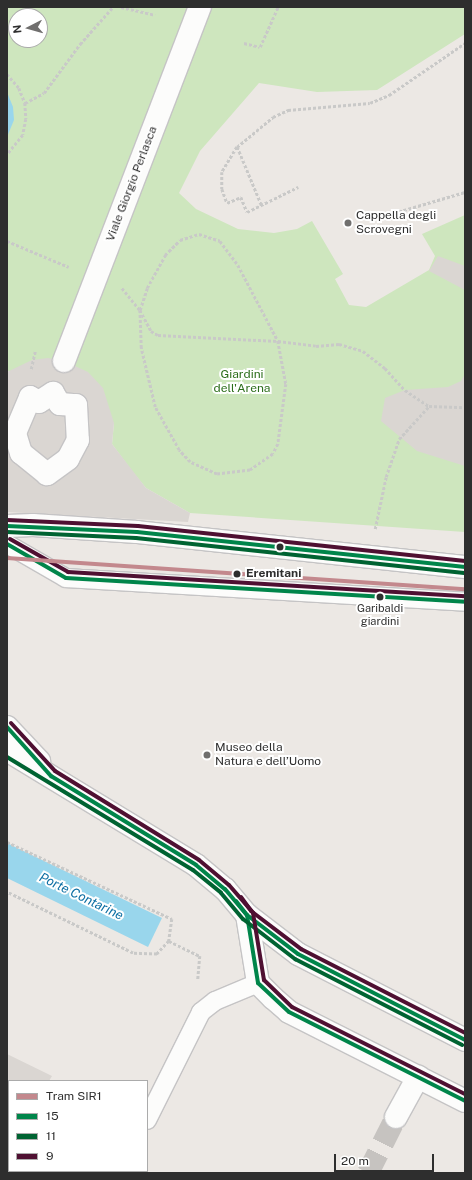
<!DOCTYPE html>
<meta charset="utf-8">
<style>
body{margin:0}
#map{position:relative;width:472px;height:1180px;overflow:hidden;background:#ece8e4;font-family:"Public Sans",sans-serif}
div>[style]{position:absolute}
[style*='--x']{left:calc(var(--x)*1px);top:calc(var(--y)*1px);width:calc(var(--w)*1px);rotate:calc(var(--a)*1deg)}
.green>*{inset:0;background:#cee6be}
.plaza>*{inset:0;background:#dad6d2}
.water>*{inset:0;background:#99d6ec}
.pedestrian-tunnel>*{height:22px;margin-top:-11px;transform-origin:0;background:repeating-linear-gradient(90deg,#c6c3c0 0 22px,transparent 0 33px)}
.path>*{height:2.5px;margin-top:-1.25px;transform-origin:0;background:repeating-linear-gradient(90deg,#c9c9c8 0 3px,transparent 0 5px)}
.roads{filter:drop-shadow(1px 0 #c5c4c5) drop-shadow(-1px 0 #c5c4c5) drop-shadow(0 1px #c5c4c5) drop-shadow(0 -1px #c5c4c5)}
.service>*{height:18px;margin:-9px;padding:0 9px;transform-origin:9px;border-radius:9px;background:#fcfcfb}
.pedestrian>*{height:22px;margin:-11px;padding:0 11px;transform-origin:11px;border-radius:11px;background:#fcfcfb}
.minor>*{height:22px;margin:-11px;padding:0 11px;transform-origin:11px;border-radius:11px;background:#fcfcfb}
.bus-1>*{height:4px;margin:-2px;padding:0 2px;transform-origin:2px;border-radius:2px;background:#00854a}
.bus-2>*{height:4px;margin:-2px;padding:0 2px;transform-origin:2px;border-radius:2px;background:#006332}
.bus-3>*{height:4px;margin:-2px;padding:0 2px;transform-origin:2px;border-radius:2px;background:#4f1032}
.tram-1>*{height:4px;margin:-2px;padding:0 2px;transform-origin:2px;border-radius:2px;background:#c3888d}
.dots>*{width:11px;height:11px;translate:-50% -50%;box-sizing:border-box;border:2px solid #fff;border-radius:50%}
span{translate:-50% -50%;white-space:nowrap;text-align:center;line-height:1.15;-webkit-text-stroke:4px #fff;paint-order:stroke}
.bus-label{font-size:11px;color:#2e2e2e}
.street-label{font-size:12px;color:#2e2e2e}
.poi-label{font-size:12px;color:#2e2e2e}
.left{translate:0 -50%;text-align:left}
.park-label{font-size:12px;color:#2c6e1b}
.stop-label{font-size:12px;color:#2e2e2e;font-weight:700}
.water-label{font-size:13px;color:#0d6fa3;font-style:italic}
.frame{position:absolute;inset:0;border:8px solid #2e2e2e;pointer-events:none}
.legend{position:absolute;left:8px;top:1080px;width:140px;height:92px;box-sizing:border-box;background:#fff;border:1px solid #ababab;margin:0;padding:5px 7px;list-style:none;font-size:12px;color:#2e2e2e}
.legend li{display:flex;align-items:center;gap:8px;height:20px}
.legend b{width:20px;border:1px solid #ababab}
.north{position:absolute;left:8px;top:8px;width:40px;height:40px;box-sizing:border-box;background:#fff;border:1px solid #ababab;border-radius:50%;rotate:264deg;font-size:11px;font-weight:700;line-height:16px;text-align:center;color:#2e2e2e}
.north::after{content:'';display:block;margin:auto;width:14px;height:18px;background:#706f6e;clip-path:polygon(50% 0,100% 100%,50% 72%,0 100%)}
.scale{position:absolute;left:334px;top:1154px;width:100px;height:18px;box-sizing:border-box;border:2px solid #2e2e2e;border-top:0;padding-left:5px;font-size:12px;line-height:14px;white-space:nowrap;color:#2e2e2e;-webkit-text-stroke:3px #fff;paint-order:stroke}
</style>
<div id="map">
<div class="green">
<div style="clip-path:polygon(evenodd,7px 7px,465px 7px,465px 34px,377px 90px,317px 92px,259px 83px,200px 151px,179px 193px,196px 209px,238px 229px,274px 233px,297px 229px,312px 221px,343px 274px,335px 279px,349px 305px,366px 307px,429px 270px,435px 256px,422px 234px,465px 215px,465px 532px,190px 513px,146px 488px,132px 471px,112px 444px,114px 423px,9px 371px,7px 372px,7px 7px,16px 16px,40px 16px,40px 40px,16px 40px,16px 16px)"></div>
</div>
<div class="plaza">
<div style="clip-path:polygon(438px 256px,465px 266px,465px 290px,429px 271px)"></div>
<div style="clip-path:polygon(48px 358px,64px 361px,88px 372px,103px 388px,114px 423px,112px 444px,146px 488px,190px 513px,188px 522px,7px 512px,7px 372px,32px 360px)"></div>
<div style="clip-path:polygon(465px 374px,465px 466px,417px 451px,381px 421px,385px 398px,405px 390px,448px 387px,461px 381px)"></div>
<div style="clip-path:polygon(7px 1054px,52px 1076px,49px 1081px,9px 1081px,7px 1165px)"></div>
</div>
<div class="water">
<div style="clip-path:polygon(7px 92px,13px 107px,14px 120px,7px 137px)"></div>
<div style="clip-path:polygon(7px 843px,162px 918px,148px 947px,7px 878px)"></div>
</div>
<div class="pedestrian-tunnel">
<div style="--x:368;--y:1173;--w:63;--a:-63.4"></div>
</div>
<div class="path">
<div style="--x:121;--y:7;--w:35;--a:13"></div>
<div style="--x:244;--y:43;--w:16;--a:14"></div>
<div style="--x:260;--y:47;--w:44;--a:-65.8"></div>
<div style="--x:7;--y:74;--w:18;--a:49"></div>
<div style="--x:19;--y:88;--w:16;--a:68"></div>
<div style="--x:25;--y:103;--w:16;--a:86"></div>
<div style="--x:26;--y:119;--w:16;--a:101"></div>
<div style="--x:23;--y:135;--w:26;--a:129"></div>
<div style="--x:25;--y:103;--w:21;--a:-28"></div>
<div style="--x:44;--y:93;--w:61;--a:-53.7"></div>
<div style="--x:80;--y:44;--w:50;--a:-48.3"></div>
<div style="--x:237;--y:147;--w:29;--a:121"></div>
<div style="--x:222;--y:172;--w:17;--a:90"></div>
<div style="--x:222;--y:189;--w:15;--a:70"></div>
<div style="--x:227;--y:203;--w:15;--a:-23"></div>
<div style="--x:241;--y:197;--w:16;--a:68"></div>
<div style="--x:247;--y:212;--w:57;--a:-26.1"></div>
<div style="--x:261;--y:205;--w:63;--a:-112.5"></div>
<div style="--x:237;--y:147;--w:47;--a:-39.8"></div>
<div style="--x:273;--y:117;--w:17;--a:-25"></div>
<div style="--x:288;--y:110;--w:82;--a:-4.9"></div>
<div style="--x:370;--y:103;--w:21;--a:-23"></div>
<div style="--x:389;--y:95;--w:92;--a:-34.4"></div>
<div style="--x:394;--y:213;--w:74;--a:-16.5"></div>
<div style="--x:199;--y:234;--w:22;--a:18"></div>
<div style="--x:220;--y:241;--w:30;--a:53"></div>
<div style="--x:238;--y:265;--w:86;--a:62.2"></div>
<div style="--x:278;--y:341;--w:44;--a:79.5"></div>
<div style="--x:286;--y:384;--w:61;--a:97.6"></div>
<div style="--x:278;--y:444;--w:11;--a:117"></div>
<div style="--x:273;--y:454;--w:28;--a:145"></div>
<div style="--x:250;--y:470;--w:33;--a:173"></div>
<div style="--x:217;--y:474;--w:30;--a:-156"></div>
<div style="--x:190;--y:462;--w:16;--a:-133"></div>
<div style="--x:179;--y:450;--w:49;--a:-119.2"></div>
<div style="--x:155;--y:407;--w:61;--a:-103.3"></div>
<div style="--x:141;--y:348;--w:38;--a:-92"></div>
<div style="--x:140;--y:310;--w:23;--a:-72"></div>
<div style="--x:147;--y:288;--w:38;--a:-61"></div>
<div style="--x:165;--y:255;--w:21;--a:-45"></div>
<div style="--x:180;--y:240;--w:20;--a:-18"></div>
<div style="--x:7;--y:241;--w:67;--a:22.8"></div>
<div style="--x:122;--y:288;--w:28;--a:51"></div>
<div style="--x:140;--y:310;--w:24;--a:62"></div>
<div style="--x:151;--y:331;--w:8;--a:30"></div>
<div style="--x:158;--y:335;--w:120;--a:2.9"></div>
<div style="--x:278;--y:341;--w:38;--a:7"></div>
<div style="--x:316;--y:346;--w:23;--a:-5"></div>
<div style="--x:339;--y:344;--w:25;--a:16"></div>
<div style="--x:363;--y:351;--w:28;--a:38"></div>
<div style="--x:385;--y:368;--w:30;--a:48"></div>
<div style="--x:405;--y:390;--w:29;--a:34"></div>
<div style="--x:429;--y:406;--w:36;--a:2"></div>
<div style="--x:31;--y:369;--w:18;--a:-77"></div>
<div style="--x:375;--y:529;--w:53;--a:-78.1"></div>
<div style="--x:386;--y:477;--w:40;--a:-71.1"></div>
<div style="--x:399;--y:439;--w:45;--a:-47.7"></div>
<div style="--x:7;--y:842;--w:182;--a:25"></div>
<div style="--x:172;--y:919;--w:22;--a:98"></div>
<div style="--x:169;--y:941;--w:18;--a:133"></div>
<div style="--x:157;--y:954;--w:24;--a:-178"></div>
<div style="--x:133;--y:953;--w:140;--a:-154.2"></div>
<div style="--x:169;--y:941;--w:34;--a:26"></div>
<div style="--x:200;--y:956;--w:24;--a:95"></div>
</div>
<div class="roads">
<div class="service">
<div style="--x:7;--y:544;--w:68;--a:30"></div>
<div style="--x:66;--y:578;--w:400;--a:3.4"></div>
<div style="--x:147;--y:1120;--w:121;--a:-63.4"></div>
<div style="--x:201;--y:1012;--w:18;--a:-38"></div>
<div style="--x:215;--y:1001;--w:47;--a:-22.7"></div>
<div style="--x:122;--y:1173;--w:2;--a:-90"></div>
</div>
<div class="pedestrian">
<div style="--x:64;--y:361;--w:379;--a:-69"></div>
<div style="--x:53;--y:393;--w:13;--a:58"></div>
<div style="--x:60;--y:404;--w:16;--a:4"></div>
<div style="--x:76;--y:405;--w:35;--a:87"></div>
<div style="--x:78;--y:440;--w:21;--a:118"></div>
<div style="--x:68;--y:459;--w:26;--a:144"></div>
<div style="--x:47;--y:474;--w:33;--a:-141"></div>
<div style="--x:21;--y:453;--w:21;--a:-107"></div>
<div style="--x:15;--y:433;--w:39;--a:-67"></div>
<div style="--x:30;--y:397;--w:10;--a:29"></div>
<div style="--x:39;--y:402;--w:17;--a:-33"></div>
<div style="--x:396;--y:1117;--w:46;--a:-61.2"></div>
</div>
<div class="minor">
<div style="--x:7;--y:526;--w:26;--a:-2"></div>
<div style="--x:33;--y:525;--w:104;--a:3.9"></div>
<div style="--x:137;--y:532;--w:330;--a:6.1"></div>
<div style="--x:7;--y:727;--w:47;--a:46.7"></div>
<div style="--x:7;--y:750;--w:221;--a:31.3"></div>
<div style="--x:196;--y:865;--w:38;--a:40"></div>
<div style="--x:225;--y:889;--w:34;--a:50"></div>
<div style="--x:247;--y:915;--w:64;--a:37.4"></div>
<div style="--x:298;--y:954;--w:188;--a:27.2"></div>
<div style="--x:247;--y:915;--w:69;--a:80.8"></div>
<div style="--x:258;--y:983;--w:21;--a:45"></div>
<div style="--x:273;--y:998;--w:21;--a:41"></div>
<div style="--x:289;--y:1012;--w:197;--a:26.8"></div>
</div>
</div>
<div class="bus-1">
<div style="--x:7;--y:526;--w:130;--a:2.6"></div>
<div style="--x:137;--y:532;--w:330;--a:6.1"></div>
<div style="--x:7;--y:544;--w:68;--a:30"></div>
<div style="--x:66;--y:578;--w:400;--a:3.4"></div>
<div style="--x:7;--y:727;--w:66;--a:48.1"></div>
<div style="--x:51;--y:776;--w:170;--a:31.5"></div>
<div style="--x:196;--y:865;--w:38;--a:40"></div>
<div style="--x:225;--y:889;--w:34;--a:50"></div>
<div style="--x:247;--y:915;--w:69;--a:80.8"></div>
<div style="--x:258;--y:983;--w:42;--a:43.1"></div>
<div style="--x:289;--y:1012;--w:197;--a:26.8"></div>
<div style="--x:236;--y:901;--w:18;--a:52"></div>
<div style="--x:247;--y:915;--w:64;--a:37.4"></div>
<div style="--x:298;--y:954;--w:188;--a:27.2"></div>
</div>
<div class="bus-2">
<div style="--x:7;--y:532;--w:129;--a:2.7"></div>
<div style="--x:136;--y:538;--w:330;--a:6.1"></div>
<div style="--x:7;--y:757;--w:218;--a:31.3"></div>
<div style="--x:193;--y:870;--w:36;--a:39"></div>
<div style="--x:221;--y:893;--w:34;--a:50"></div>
<div style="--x:243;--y:919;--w:66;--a:37.6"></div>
<div style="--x:295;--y:959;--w:188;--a:27.2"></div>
</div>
<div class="bus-3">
<div style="--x:7;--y:520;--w:131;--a:2.6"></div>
<div style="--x:138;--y:526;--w:329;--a:6.1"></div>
<div style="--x:10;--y:539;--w:67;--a:29.6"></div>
<div style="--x:68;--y:572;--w:398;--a:3.5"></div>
<div style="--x:11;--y:723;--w:65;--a:47.5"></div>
<div style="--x:55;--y:771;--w:169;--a:31.7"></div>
<div style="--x:199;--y:860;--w:39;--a:40"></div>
<div style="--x:229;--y:885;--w:37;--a:49"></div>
<div style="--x:253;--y:913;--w:68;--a:80.7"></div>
<div style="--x:264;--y:980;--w:39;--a:44"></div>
<div style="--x:292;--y:1007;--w:194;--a:26.7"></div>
<div style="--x:241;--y:897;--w:17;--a:54"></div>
<div style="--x:251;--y:911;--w:63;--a:37.2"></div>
<div style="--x:301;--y:949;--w:184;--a:27.1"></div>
</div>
<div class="tram-1">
<div style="--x:7;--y:558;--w:459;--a:3.9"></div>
</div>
<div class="dots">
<div style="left:348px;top:223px;background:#706f6e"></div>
<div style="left:280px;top:547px;background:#2e2e2e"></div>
<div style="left:237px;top:574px;background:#2e2e2e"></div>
<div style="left:380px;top:597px;background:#2e2e2e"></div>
<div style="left:207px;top:755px;background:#706f6e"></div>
</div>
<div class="bus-label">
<span style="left:380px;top:615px">Garibaldi<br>giardini</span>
</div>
<div class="street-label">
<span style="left:132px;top:184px;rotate:-69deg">Viale Giorgio Perlasca</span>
</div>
<div class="poi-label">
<span class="left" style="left:356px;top:223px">Cappella degli<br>Scrovegni</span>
<span class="left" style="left:215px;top:755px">Museo della<br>Natura e dell’Uomo</span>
</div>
<div class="park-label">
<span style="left:242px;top:382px">Giardini<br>dell'Arena</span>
</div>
<div class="stop-label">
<span class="left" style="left:246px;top:574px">Eremitani</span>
</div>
<div class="water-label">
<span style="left:81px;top:897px;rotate:26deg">Porte Contarine</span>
</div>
<div class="frame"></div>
<ul class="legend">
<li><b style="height:5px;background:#c3888d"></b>Tram SIR1</li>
<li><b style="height:5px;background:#00854a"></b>15</li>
<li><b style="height:5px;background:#006332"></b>11</li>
<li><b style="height:5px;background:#4f1032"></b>9</li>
</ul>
<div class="north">N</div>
<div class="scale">20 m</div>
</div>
